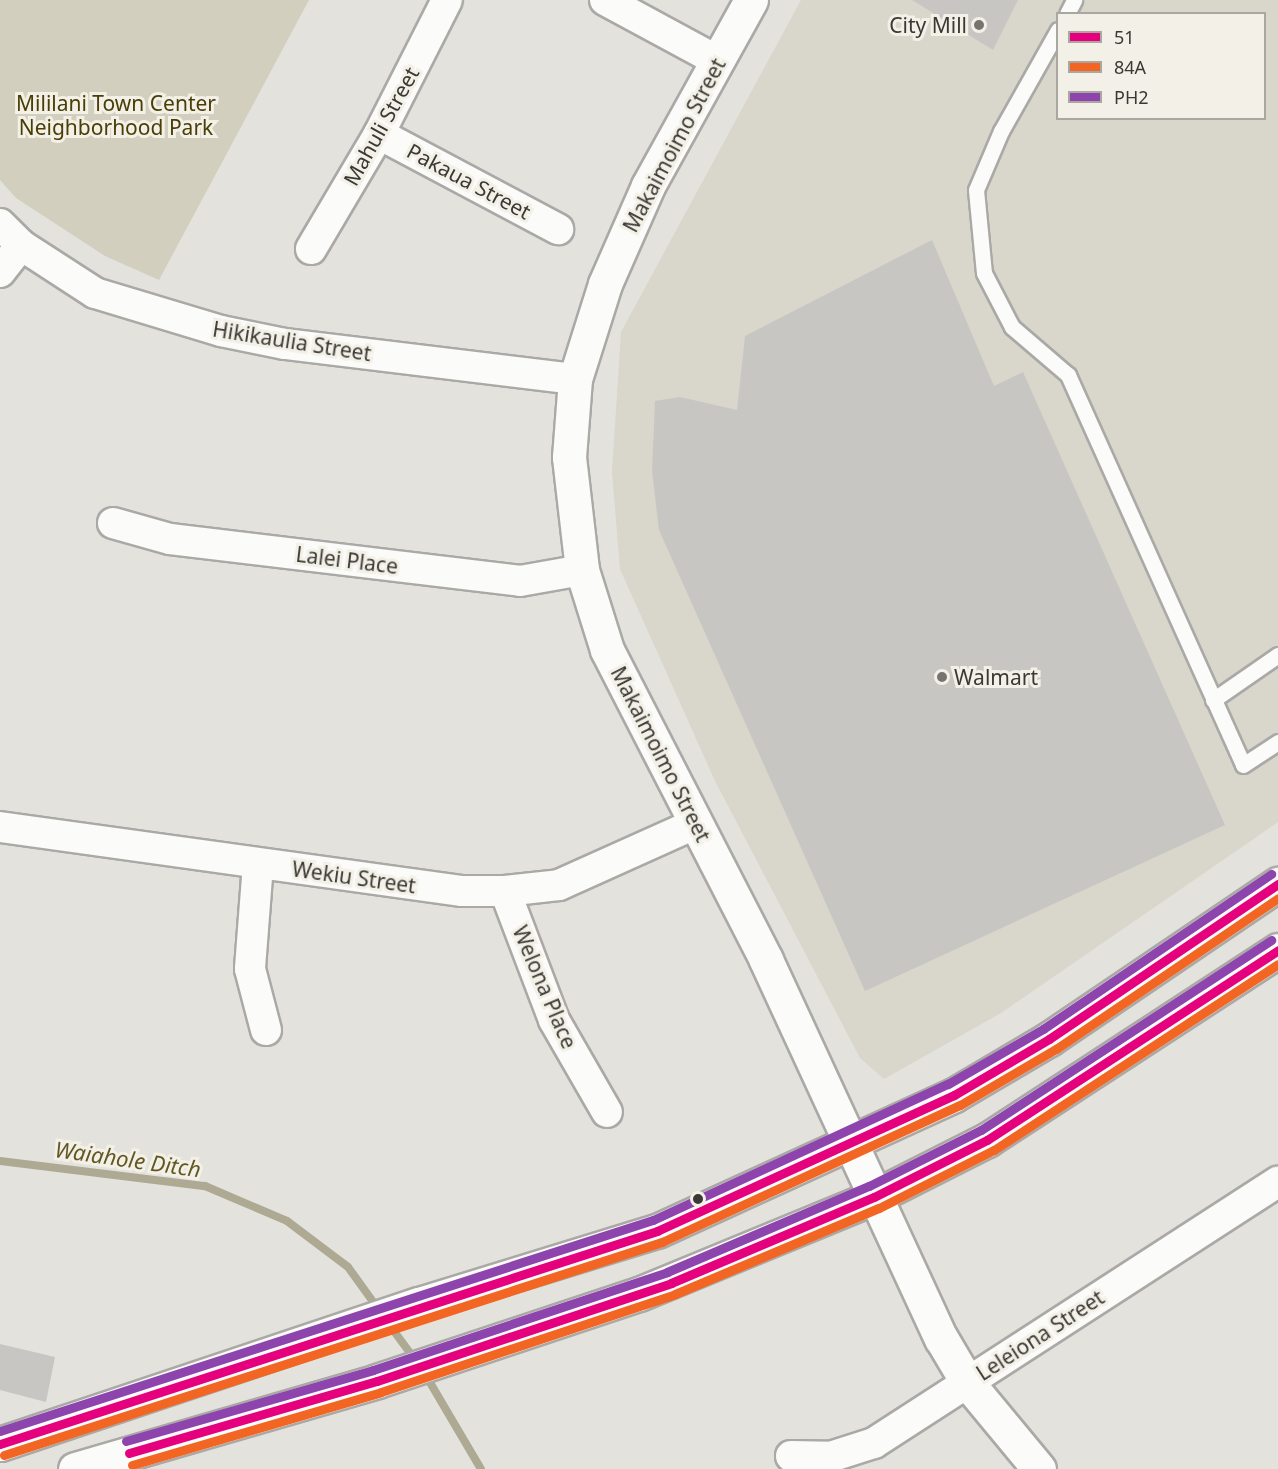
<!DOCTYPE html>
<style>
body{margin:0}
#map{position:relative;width:1278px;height:1469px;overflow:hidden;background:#e3e2dd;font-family:"Noto Sans",sans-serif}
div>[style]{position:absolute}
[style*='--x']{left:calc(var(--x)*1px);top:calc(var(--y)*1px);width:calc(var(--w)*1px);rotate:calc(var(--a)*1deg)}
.built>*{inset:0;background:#d9d6cb}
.green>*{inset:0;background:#d2cfbf}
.stream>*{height:8px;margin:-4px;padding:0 4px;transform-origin:4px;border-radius:4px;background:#aea993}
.building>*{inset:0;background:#c7c6c2}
.roads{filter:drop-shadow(2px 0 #aaa9a6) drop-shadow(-2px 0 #aaa9a6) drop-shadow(0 2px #aaa9a6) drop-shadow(0 -2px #aaa9a6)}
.lane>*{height:15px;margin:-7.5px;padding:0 7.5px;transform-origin:7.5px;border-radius:7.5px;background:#fbfbfa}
.street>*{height:30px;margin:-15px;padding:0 15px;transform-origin:15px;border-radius:15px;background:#fbfbfa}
.secondary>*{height:33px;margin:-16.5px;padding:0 16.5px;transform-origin:16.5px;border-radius:16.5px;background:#fbfbfa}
.bus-1>*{height:9px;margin:-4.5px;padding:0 4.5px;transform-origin:4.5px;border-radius:4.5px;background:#e5007d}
.bus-2>*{height:9px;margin:-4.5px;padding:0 4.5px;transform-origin:4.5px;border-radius:4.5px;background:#f26522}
.bus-3>*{height:9px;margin:-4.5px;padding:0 4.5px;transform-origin:4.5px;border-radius:4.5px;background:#8e44ad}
.dots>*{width:16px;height:16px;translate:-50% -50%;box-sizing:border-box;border:3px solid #f3f1e7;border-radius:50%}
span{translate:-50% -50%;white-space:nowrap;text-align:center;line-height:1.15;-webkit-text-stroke:6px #f3f1e7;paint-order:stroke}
.poi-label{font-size:21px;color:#3a3935}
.right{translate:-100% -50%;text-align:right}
.left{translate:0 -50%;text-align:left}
.park-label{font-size:21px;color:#4a3d05}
.street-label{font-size:21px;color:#3a3935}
.water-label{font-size:22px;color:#625623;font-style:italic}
.legend{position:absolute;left:1056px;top:12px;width:210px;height:108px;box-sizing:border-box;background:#f3f1e7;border:2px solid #a9a7a0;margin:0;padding:8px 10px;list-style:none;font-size:18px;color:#3a3935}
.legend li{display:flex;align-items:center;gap:12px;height:30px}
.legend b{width:30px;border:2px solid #a9a7a0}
</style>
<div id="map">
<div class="built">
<div style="clip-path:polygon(evenodd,801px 0,1278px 0,1278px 822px,1001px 1013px,884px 1079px,860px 1058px,715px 781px,620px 569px,612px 472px,621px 332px,801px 0,1058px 14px,1264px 14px,1264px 118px,1058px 118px,1058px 14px)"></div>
</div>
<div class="green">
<div style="clip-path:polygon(0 0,309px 0,159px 280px,105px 256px,16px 198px,0 180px)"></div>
</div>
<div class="stream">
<div style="--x:0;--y:1161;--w:207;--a:7"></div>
<div style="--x:205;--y:1186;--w:89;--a:23.1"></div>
<div style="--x:287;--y:1221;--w:76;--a:37"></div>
<div style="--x:348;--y:1267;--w:53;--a:54.2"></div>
<div style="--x:388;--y:1323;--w:47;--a:53.6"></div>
<div style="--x:425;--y:1374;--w:110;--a:59.5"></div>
</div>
<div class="building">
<div style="clip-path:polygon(912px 0,1018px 0,993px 50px)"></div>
<div style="clip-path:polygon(932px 240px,994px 386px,1023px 372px,1225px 825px,865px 991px,659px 530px,652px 471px,655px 401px,680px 397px,737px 410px,745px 336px)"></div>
<div style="clip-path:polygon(0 1344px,55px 1357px,46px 1402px,0 1390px)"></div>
</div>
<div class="roads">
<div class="lane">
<div style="--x:1067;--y:14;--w:16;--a:-63"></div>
<div style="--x:1058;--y:30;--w:116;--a:119.4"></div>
<div style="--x:1001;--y:131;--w:64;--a:113"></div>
<div style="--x:976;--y:190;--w:83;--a:84.5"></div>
<div style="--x:984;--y:273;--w:61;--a:62.6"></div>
<div style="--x:1012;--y:327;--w:74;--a:40.6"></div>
<div style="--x:1068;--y:375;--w:427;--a:65.8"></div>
<div style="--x:1243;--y:765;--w:42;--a:-33.3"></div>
<div style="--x:1213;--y:700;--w:79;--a:-34.7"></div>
</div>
<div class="street">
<div style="--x:605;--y:0;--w:128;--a:28.4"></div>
<div style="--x:379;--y:134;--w:203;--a:28"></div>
<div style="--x:0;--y:224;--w:30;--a:45"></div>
<div style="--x:21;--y:245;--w:88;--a:33"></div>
<div style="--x:95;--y:293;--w:132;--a:16.8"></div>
<div style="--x:221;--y:331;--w:65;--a:11.5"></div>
<div style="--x:285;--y:344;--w:292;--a:6.9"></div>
<div style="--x:311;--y:249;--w:134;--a:-59.4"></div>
<div style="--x:379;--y:134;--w:150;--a:-63.1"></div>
<div style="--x:0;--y:272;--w:34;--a:-52"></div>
<div style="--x:113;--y:523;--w:59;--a:15.7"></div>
<div style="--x:170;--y:539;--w:353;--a:6.8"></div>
<div style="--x:520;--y:581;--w:63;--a:-10.1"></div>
<div style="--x:0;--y:827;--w:465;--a:7.9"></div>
<div style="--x:461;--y:891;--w:44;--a:0"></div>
<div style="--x:505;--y:891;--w:54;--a:-6.3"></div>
<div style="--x:559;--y:885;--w:151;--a:-24.2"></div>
<div style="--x:258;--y:864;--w:105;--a:94.4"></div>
<div style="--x:250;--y:969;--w:63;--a:75.3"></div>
<div style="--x:505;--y:891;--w:138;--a:69.2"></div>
<div style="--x:554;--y:1020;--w:106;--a:60.1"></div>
<div style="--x:791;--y:1456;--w:39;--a:1"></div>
<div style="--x:830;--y:1457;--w:46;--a:-17.7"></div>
<div style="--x:874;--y:1443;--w:481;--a:-32.9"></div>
</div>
<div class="secondary">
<div style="--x:751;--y:0;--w:213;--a:119"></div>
<div style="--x:648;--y:186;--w:107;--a:113.7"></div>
<div style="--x:605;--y:284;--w:100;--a:107.5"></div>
<div style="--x:575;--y:379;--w:78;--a:94.4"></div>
<div style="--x:569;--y:457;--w:114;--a:83.4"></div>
<div style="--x:582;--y:570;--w:84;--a:72.6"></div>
<div style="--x:607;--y:650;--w:348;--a:62.8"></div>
<div style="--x:766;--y:960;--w:417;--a:65.2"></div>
<div style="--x:941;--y:1338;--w:51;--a:59.4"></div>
<div style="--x:967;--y:1382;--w:113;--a:50.4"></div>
<div style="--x:0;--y:1444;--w:442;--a:-18.5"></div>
<div style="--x:419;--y:1304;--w:249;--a:-17.1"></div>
<div style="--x:657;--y:1231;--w:327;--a:-24.6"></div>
<div style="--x:954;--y:1095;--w:110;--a:-30.5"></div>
<div style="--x:1049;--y:1039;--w:277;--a:-34.1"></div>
<div style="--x:75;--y:1469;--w:315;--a:-16.2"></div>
<div style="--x:377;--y:1381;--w:276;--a:-18.4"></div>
<div style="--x:639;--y:1294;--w:254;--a:-22.4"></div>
<div style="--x:874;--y:1197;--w:127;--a:-26.8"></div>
<div style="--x:987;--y:1140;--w:348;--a:-33.1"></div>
</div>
</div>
<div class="bus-1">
<div style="--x:0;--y:1444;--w:691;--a:-17.96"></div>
<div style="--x:657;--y:1231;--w:327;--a:-24.6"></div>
<div style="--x:954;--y:1095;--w:110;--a:-30.5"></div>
<div style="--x:1049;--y:1039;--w:277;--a:-34.1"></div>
<div style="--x:129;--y:1453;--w:258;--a:-16.2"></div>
<div style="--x:377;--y:1381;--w:310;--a:-18.4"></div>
<div style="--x:671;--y:1283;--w:220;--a:-23"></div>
<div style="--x:874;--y:1197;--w:127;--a:-26.8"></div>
<div style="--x:987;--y:1140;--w:348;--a:-33.1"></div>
</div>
<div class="bus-2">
<div style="--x:4;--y:1455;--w:692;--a:-17.94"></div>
<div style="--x:662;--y:1242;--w:328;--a:-24.7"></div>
<div style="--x:960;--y:1105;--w:111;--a:-30.3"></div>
<div style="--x:1056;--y:1049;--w:268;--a:-34.2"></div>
<div style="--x:132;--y:1465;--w:259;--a:-16.3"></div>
<div style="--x:381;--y:1392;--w:310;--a:-18.4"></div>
<div style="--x:675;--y:1294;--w:221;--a:-22.9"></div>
<div style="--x:879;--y:1208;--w:129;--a:-26.8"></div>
<div style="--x:994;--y:1150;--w:339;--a:-33.2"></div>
</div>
<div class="bus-3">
<div style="--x:0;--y:1431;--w:686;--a:-17.91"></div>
<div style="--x:653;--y:1220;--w:325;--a:-24.8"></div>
<div style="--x:948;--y:1084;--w:110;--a:-30.1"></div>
<div style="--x:1043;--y:1029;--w:276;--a:-34.2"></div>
<div style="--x:126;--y:1441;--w:257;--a:-16"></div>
<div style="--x:373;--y:1370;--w:310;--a:-18.4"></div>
<div style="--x:667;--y:1272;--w:220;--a:-23.1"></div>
<div style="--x:869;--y:1186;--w:125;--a:-26.6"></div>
<div style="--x:981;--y:1130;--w:347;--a:-33.2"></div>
</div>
<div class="dots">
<div style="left:979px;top:25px;background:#757470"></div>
<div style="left:942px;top:677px;background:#757470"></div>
<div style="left:698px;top:1199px;background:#3a3935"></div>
</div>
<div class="poi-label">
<span class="right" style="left:967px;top:25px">City Mill</span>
<span class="left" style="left:954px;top:677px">Walmart</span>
</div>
<div class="park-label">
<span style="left:116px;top:115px">Mililani Town Center<br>Neighborhood Park</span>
</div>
<div class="street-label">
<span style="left:381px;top:126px;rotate:-61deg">Mahuli Street</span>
<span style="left:674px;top:145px;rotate:-62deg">Makaimoimo Street</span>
<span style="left:469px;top:181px;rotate:28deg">Pakaua Street</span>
<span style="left:292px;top:341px;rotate:9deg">Hikikaulia Street</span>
<span style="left:347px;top:560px;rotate:7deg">Lalei Place</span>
<span style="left:661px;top:754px;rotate:63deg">Makaimoimo Street</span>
<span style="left:354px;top:877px;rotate:8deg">Wekiu Street</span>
<span style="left:545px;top:987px;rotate:67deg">Welona Place</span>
<span style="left:1040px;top:1335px;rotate:-33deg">Leleiona Street</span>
</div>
<div class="water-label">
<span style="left:128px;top:1159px;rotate:8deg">Waiahole Ditch</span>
</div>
<ul class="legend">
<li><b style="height:8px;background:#e5007d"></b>51</li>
<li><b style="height:8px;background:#f26522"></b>84A</li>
<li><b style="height:8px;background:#8e44ad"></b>PH2</li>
</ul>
</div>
